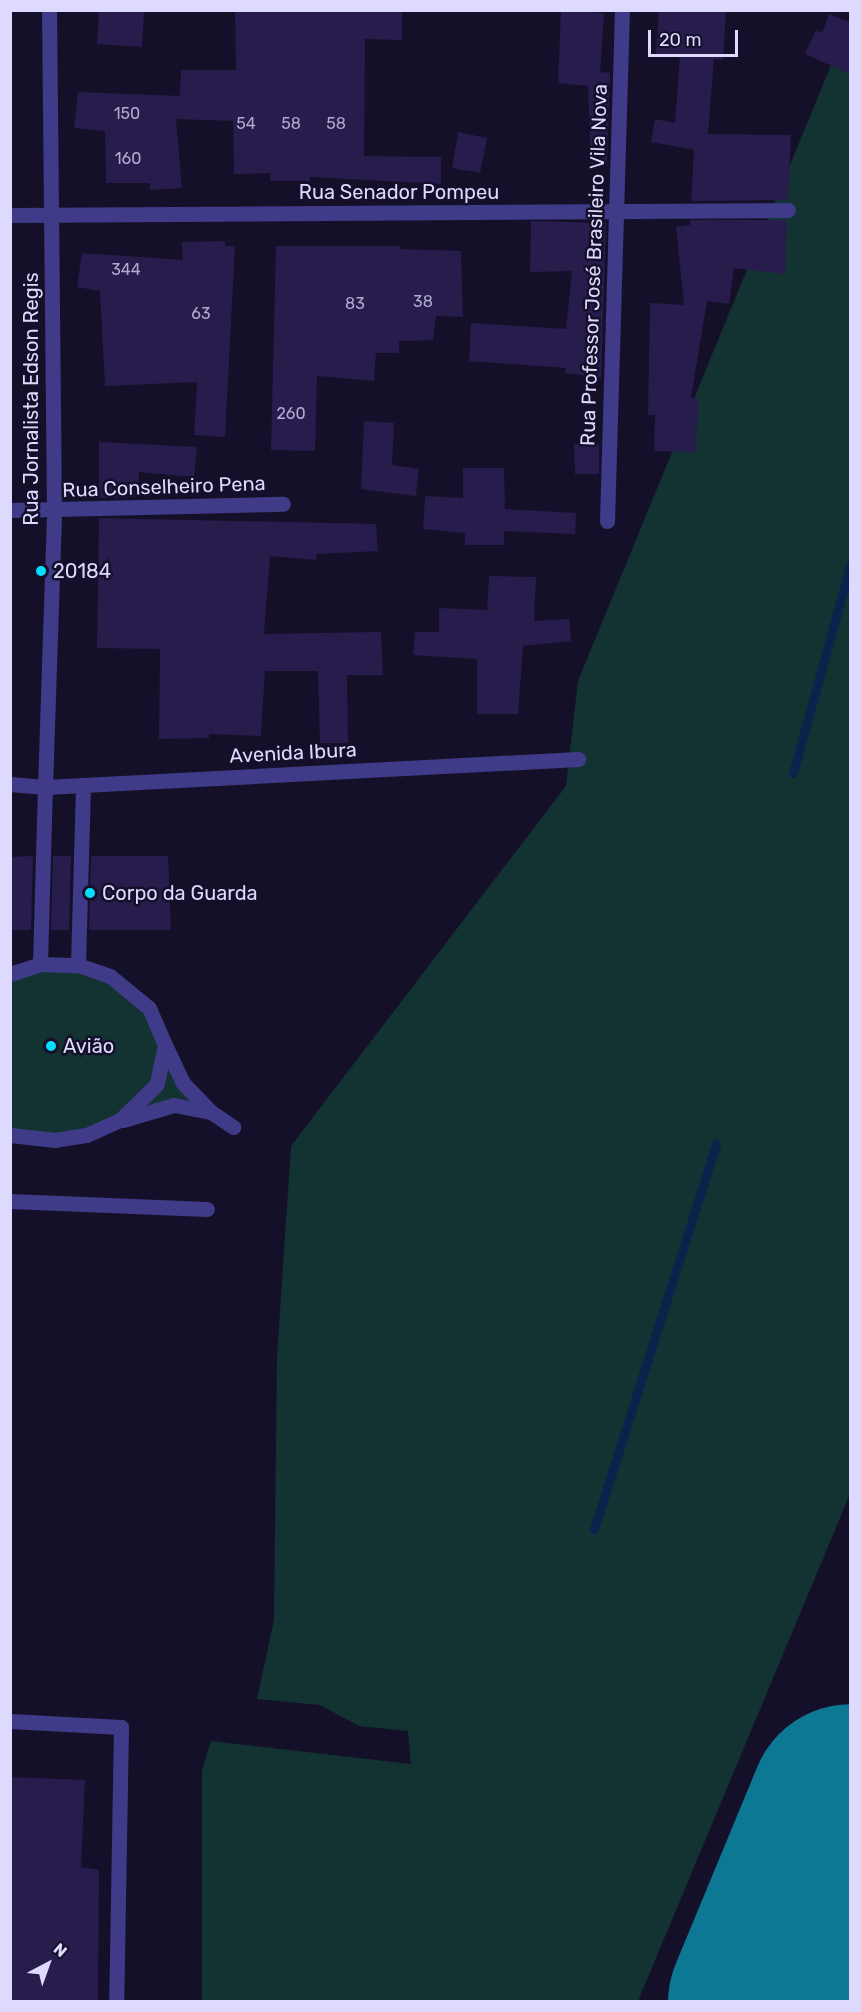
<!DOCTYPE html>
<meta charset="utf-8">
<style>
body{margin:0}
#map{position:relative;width:861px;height:2012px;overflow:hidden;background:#151029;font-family:Rubik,sans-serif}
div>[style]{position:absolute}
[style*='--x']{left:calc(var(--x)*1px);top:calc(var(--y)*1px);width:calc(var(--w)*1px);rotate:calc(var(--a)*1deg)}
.green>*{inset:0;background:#133333}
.stream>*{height:9px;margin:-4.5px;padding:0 4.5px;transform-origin:4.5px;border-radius:4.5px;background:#0c224c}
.runway>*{height:201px;margin:-100.5px;padding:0 100.5px;transform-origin:100.5px;border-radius:100.5px;background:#0d7894}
.building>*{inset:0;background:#271c4b}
.lane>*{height:15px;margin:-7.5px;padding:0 7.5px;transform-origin:7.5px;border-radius:7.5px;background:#403b88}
.street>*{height:15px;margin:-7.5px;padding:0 7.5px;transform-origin:7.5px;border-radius:7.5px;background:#403b88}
.dots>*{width:16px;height:16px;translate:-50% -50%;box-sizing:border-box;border:3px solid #151029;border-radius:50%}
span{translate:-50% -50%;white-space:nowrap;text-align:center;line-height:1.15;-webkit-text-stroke:5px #151029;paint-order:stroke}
.number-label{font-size:16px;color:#b0aad2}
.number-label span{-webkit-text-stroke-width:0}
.street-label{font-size:20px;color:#ded9ff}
.poi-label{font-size:20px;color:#ded9ff}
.left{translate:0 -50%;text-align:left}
.frame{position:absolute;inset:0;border:12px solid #ded9ff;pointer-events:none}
.north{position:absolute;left:18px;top:1934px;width:60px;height:60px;-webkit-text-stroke:4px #151029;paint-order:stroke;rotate:41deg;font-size:16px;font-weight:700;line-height:24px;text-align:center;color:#ded9ff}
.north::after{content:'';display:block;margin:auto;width:21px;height:27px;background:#ded9ff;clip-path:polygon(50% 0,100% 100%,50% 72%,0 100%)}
.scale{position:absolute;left:648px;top:30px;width:90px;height:27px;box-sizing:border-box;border:3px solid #ded9ff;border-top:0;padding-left:8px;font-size:18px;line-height:21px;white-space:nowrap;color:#ded9ff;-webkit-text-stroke:4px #151029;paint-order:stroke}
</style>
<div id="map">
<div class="green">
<div style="clip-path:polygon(850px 19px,850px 1494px,638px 2001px,202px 2002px,202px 1771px,211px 1741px,411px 1764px,408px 1731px,359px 1726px,320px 1705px,257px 1699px,274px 1620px,277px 1357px,291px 1146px,566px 786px,578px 681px)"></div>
<div style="clip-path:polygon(78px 965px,129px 988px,211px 1112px,174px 1105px,86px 1135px,11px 1135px,10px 974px)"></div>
</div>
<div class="stream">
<div style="--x:793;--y:773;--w:215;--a:-74.6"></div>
<div style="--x:594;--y:1529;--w:404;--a:-72.4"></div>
</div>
<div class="runway">
<div style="--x:768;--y:2002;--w:214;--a:-67.5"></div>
</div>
<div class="building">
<div style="clip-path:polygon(99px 10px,144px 10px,142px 47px,97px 44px)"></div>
<div style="clip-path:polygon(235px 10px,402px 10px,402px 40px,365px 39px,364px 156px,441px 157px,441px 184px,310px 177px,310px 181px,270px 181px,270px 173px,234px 174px,233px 121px,176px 119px,182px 188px,150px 190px,150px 183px,106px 183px,105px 131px,74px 128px,78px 92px,180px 96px,181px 70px,236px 70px)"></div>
<div style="clip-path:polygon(561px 10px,604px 13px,600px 72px,610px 73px,607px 165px,591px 165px,588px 86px,558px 83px)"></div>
<div style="clip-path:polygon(659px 10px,726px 10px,723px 60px,714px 59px,708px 134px,791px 135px,788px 200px,691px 201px,694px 150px,651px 142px,655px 119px,675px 123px,680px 56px,656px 54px)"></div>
<div style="clip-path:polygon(829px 14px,850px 22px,850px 74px,805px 54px,816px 30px,822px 33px)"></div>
<div style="clip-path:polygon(458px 132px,487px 138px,480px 173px,452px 168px)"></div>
<div style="clip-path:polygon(690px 220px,787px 220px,785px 274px,734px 268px,729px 304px,707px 301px,691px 398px,698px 398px,696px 452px,654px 451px,655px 415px,648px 415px,650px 303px,684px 305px,676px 227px,690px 225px)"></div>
<div style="clip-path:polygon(531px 221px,606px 223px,601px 378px,565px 373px,566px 368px,469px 361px,471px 323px,566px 329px,572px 271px,530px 272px)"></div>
<div style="clip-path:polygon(225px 241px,225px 246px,235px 246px,225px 437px,194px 435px,197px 382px,105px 386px,100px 291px,77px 287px,82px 253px,183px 260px,182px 242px)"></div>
<div style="clip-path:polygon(276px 246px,400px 246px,400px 249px,461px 251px,463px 317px,436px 316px,433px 340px,399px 341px,399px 353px,376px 353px,374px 381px,317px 376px,315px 451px,271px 450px)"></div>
<div style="clip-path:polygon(364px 421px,394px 423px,392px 465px,419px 469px,416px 496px,361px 489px)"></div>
<div style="clip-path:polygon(99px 442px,197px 447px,194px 477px,139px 472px,138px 497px,99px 498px)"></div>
<div style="clip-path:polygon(574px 444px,599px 444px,599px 474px,575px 474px)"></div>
<div style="clip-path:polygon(463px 468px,504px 468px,505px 509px,576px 513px,575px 534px,504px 531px,504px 545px,465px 545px,465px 533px,423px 529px,425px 496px,463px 498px)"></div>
<div style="clip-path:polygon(99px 518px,376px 524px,378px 551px,317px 554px,316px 560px,270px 556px,264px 634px,381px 632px,383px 675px,347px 675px,348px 743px,320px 743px,318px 671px,265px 671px,261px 736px,209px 734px,209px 738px,159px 739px,160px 649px,97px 648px)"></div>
<div style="clip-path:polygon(489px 576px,536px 577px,534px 621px,569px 619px,571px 641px,523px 646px,518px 714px,477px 714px,477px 659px,413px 655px,415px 632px,439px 632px,439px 608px,487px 610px)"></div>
<div style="clip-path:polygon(33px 856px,31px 930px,10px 930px,10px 857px)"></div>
<div style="clip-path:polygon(53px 856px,71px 856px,69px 930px,51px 930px)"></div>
<div style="clip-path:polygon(91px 856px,168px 856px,171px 930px,89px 930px)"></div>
<div style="clip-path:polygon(10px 1777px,85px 1780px,81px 1867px,99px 1870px,98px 2001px,10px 2001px)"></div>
</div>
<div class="lane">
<div style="--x:40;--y:964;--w:177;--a:-88.4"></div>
<div style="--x:78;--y:965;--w:180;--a:-88.4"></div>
<div style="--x:10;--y:974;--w:32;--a:-18"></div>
<div style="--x:40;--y:964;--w:38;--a:2"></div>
<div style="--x:78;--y:965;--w:34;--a:19"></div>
<div style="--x:110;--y:976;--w:50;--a:39.4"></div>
<div style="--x:149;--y:1008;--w:40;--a:66.6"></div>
<div style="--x:165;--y:1045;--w:40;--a:102"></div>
<div style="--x:157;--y:1084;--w:52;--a:135.8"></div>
<div style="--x:120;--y:1120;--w:37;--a:156"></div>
<div style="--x:86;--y:1135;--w:31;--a:171"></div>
<div style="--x:55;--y:1140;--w:45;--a:-173.7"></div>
<div style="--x:211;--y:1112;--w:27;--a:34"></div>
<div style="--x:123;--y:1120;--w:53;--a:-16.4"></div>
<div style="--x:174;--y:1105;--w:38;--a:11"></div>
<div style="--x:211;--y:1112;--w:40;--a:-134"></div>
<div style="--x:183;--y:1083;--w:42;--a:-115.3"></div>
<div style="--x:10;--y:1201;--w:197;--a:2.3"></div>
<div style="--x:10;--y:1721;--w:111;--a:3.1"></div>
<div style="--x:121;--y:1727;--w:275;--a:91"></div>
</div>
<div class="street">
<div style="--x:10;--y:215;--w:778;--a:-0.37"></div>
<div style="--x:10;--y:510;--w:273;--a:-1.3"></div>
<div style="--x:607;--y:521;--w:511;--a:-88.32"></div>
<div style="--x:10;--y:784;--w:35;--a:5"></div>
<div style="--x:45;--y:787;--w:534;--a:-3.01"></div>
<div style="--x:45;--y:787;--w:276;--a:-88.1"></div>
<div style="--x:54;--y:511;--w:501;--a:-90.57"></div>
</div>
<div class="dots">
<div style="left:41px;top:571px;background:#05dfff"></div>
<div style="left:90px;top:893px;background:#05dfff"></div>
<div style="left:51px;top:1046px;background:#05dfff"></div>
</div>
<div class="number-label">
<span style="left:127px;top:114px">150</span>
<span style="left:246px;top:124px">54</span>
<span style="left:291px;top:124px">58</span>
<span style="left:336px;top:124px">58</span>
<span style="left:128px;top:159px">160</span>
<span style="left:126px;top:270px">344</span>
<span style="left:423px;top:302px">38</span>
<span style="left:355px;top:304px">83</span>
<span style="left:201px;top:314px">63</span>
<span style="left:291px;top:414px">260</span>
</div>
<div class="street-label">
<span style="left:399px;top:192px">Rua Senador Pompeu</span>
<span style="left:594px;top:265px;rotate:-88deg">Rua Professor José Brasileiro Vila Nova</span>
<span style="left:31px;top:399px;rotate:-90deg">Rua Jornalista Edson Regis</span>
<span style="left:164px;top:487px;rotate:-2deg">Rua Conselheiro Pena</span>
<span style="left:293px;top:753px;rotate:-3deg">Avenida Ibura</span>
</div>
<div class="poi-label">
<span class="left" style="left:53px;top:571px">20184</span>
<span class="left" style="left:102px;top:893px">Corpo da Guarda</span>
<span class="left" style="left:63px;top:1046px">Avião</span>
</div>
<div class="frame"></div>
<div class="north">N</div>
<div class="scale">20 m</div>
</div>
